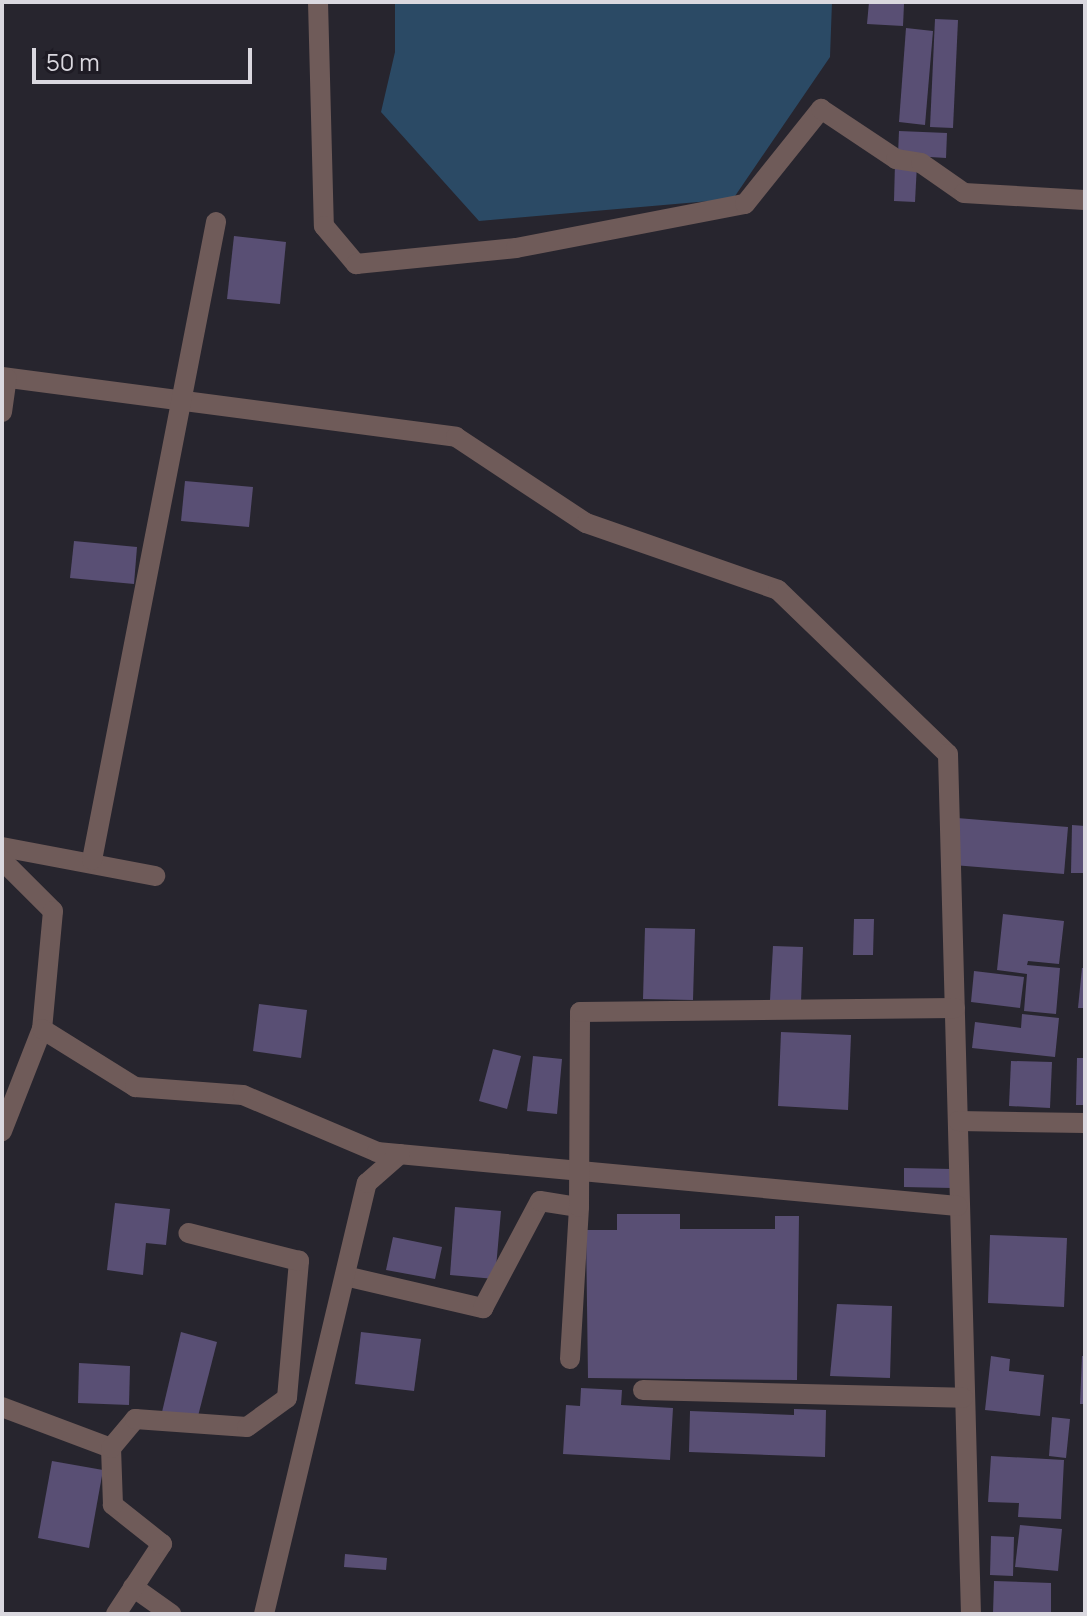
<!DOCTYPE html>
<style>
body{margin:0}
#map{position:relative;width:1087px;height:1616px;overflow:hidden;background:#27252e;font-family:Manrope,sans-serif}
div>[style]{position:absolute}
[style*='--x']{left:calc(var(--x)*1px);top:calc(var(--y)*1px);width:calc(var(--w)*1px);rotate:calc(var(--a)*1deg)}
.water>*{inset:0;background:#2b4a65}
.building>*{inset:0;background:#594f74}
.minor>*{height:20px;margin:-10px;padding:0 10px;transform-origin:10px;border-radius:10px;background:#6f5b59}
span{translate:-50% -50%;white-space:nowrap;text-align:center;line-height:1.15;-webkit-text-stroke:7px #1e1b24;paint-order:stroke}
.frame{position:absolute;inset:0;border:4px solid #dad8df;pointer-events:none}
.scale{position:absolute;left:32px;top:48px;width:220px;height:36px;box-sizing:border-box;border:4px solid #dad8df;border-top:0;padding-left:10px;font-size:24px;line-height:28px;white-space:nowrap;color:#dad8df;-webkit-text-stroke:6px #1e1b24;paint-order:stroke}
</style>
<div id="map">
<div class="water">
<div style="clip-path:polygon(395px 2px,832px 2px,830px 57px,733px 199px,479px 221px,381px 112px,395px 52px)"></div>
</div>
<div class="building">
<div style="clip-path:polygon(869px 2px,904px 4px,903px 26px,867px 24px)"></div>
<div style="clip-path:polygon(935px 19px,958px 20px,953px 128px,930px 127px)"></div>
<div style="clip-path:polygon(906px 28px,933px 31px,925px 125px,899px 122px)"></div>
<div style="clip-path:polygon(899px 131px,947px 133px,946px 158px,898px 155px)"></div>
<div style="clip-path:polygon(895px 163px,917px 164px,915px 202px,894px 201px)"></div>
<div style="clip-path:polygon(234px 236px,286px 242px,280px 304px,227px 299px)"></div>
<div style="clip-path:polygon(185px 481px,253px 487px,249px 527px,181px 521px)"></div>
<div style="clip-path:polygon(74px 541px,137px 547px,134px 584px,70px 578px)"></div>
<div style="clip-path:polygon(957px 818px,1068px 827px,1064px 874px,953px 865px)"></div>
<div style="clip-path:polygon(1072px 825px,1085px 826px,1085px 873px,1071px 873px)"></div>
<div style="clip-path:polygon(1003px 914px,1064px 921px,1059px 964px,1028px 961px,1027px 965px,1060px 968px,1056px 1014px,1024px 1011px,1027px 974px,997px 970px)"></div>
<div style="clip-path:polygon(854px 919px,874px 919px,873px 955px,853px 955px)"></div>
<div style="clip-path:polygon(645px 928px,695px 929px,693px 1000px,643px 999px)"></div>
<div style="clip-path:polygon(773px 946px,803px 947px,801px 1002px,770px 1000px)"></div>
<div style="clip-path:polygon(1082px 968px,1085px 968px,1085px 1008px,1078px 1008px)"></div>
<div style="clip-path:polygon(974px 971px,1024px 977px,1020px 1008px,971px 1002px)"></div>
<div style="clip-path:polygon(259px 1004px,307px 1010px,301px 1058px,253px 1051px)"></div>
<div style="clip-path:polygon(1022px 1014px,1059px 1018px,1055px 1057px,972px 1048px,975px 1022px,1021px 1028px)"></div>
<div style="clip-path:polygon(781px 1032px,851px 1035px,848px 1110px,778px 1106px)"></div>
<div style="clip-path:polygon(493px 1049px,521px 1056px,507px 1109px,479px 1101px)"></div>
<div style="clip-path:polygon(533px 1056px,562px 1059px,557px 1114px,527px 1111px)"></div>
<div style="clip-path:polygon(1077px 1058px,1085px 1058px,1085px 1105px,1076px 1105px)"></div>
<div style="clip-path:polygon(1011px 1061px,1052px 1062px,1050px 1108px,1009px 1106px)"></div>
<div style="clip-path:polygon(904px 1168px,952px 1169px,952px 1188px,904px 1187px)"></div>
<div style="clip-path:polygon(115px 1203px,170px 1209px,166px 1245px,146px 1243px,143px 1275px,107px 1270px)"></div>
<div style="clip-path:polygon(455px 1207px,501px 1211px,495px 1279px,450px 1275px)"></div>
<div style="clip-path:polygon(617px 1214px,680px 1214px,680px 1229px,775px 1229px,775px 1216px,799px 1216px,797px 1380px,588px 1378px,586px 1230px,617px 1230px)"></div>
<div style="clip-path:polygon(990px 1235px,1067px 1238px,1064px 1307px,988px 1303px)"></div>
<div style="clip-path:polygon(393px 1237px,442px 1247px,435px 1279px,386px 1270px)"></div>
<div style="clip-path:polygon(837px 1304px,892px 1306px,890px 1378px,830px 1376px)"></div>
<div style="clip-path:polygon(181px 1332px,217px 1342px,197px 1420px,162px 1412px)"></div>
<div style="clip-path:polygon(361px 1332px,421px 1339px,414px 1391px,355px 1384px)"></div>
<div style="clip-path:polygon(991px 1356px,1010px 1359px,1009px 1371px,1044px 1375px,1040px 1416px,985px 1410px)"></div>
<div style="clip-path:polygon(1082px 1356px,1085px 1356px,1085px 1404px,1080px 1404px)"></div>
<div style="clip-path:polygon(79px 1363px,130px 1366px,129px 1405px,78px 1403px)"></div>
<div style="clip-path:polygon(581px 1388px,622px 1390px,621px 1405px,673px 1408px,670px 1460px,563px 1454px,566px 1405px,580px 1406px)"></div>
<div style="clip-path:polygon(794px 1409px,826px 1410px,825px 1457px,689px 1452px,690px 1411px,794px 1415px)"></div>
<div style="clip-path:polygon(1052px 1417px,1070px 1419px,1066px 1458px,1049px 1456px)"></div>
<div style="clip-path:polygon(991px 1456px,1064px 1460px,1061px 1519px,1018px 1517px,1019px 1503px,988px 1502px)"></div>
<div style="clip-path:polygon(52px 1461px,103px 1470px,89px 1548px,38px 1538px)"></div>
<div style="clip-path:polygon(1020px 1525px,1062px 1529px,1058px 1571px,1015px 1567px)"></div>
<div style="clip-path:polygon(991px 1536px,1014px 1537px,1013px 1576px,990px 1575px)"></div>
<div style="clip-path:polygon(345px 1554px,387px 1558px,386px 1570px,344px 1567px)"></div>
<div style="clip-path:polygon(994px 1581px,1051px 1583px,1051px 1614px,993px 1614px)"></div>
</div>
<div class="minor">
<div style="--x:318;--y:2;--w:224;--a:88.5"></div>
<div style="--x:324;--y:226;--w:50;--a:49.9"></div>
<div style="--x:356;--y:264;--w:161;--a:-5.7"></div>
<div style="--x:516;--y:248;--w:233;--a:-10.9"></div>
<div style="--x:745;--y:204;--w:122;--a:-51.3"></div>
<div style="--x:821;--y:109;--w:90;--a:33.7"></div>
<div style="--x:896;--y:159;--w:25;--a:9"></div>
<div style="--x:921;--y:163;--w:52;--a:34.9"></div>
<div style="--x:964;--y:193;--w:121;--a:3.3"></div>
<div style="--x:2;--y:377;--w:458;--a:7.5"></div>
<div style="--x:456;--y:437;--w:156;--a:33.5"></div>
<div style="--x:586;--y:523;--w:203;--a:19.2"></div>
<div style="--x:778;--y:590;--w:236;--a:44"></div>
<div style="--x:948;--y:754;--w:860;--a:88.47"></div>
<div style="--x:2;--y:412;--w:34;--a:-82"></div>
<div style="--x:2;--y:847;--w:156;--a:10.7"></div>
<div style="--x:2;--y:860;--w:72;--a:45"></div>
<div style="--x:53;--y:911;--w:119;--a:95.3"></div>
<div style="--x:42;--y:1029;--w:110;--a:111.4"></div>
<div style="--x:92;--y:860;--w:650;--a:-79"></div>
<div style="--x:42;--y:1029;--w:110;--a:31.9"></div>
<div style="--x:135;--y:1087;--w:108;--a:4.2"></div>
<div style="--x:243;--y:1095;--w:146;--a:23"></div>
<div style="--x:377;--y:1152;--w:583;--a:5.32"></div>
<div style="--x:958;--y:1121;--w:127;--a:0.9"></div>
<div style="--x:345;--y:1276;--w:142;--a:13.1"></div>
<div style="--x:483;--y:1308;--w:121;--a:-62"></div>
<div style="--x:540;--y:1201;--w:39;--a:9"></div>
<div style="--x:570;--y:1359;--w:152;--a:-86.6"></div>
<div style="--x:579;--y:1207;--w:195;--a:-89.7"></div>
<div style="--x:580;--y:1012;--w:375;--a:-0.6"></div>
<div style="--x:643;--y:1390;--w:320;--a:1.4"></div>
<div style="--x:2;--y:1407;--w:116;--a:20.6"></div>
<div style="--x:133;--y:1587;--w:47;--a:35.4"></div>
<div style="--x:116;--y:1614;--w:84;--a:-56.7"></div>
<div style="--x:162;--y:1544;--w:63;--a:-141.5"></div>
<div style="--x:113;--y:1505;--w:57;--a:-92"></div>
<div style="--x:111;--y:1448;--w:38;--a:-50"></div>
<div style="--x:135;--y:1419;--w:112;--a:4.1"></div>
<div style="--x:247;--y:1427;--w:49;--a:-35.9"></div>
<div style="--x:287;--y:1398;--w:138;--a:-85"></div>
<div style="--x:299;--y:1261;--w:114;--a:-165.8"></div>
<div style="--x:264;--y:1614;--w:443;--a:-76.6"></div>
<div style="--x:367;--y:1183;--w:44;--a:-41.3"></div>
</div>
<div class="frame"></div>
<div class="scale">50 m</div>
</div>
